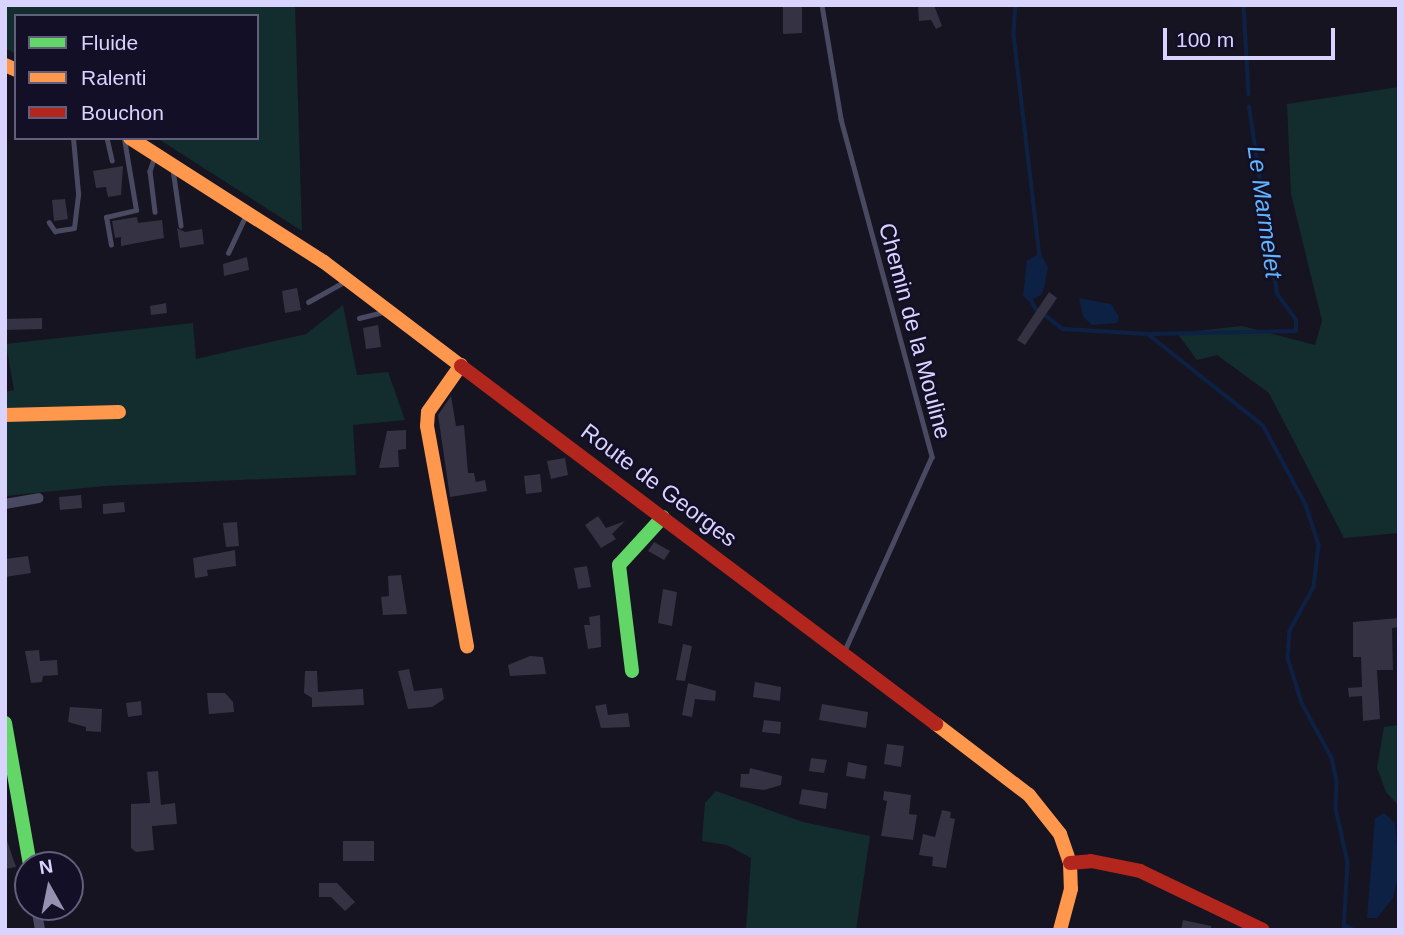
<!DOCTYPE html>
<style>
body{margin:0}
#map{position:relative;width:1404px;height:935px;overflow:hidden;background:#161421;font-family:Helvetica,sans-serif}
div>[style]{position:absolute}
[style*='--x']{left:calc(var(--x)*1px);top:calc(var(--y)*1px);width:calc(var(--w)*1px);rotate:calc(var(--a)*1deg)}
.green>*{inset:0;background:#132c2d}
.water>*{inset:0;background:#0d2144}
.stream>*{height:3.5px;margin:-1.75px;padding:0 1.75px;transform-origin:1.75px;border-radius:1.75px;background:#0d2144}
.building>*{inset:0;background:#343243}
.lane>*{height:4.5px;margin:-2.25px;padding:0 2.25px;transform-origin:2.25px;border-radius:2.25px;background:#4a4962}
.street>*{height:10px;margin:-5px;padding:0 5px;transform-origin:5px;border-radius:5px;background:#4a4962}
.fast>*{height:14px;margin:-7px;padding:0 7px;transform-origin:7px;border-radius:7px;background:#63d668}
.slow>*{height:14px;margin:-7px;padding:0 7px;transform-origin:7px;border-radius:7px;background:#ff974d}
.jam>*{height:14px;margin:-7px;padding:0 7px;transform-origin:7px;border-radius:7px;background:#b3261e}
span{translate:-50% -50%;white-space:nowrap;text-align:center;line-height:1.15;-webkit-text-stroke:5px #130f26;paint-order:stroke}
.street-label{font-size:23px;color:#d9d4ff}
.water-label{font-size:24px;color:#62b6ff;font-style:italic}
.frame{position:absolute;inset:0;border:7px solid #d9d4ff;pointer-events:none}
.legend{position:absolute;left:14px;top:14px;width:245px;height:126px;box-sizing:border-box;background:#130f26;border:2px solid #625e7d;margin:0;padding:9px 12px;list-style:none;font-size:21px;color:#d9d4ff}
.legend li{display:flex;align-items:center;gap:14px;height:35px}
.legend b{width:35px;border:2px solid #625e7d}
.north{position:absolute;left:14px;top:851px;width:70px;height:70px;box-sizing:border-box;background:#130f26;border:2px solid #625e7d;border-radius:50%;rotate:351deg;font-size:19px;font-weight:700;line-height:28px;text-align:center;color:#d9d4ff}
.north::after{content:'';display:block;margin:auto;width:24px;height:32px;background:#9591b1;clip-path:polygon(50% 0,100% 100%,50% 72%,0 100%)}
.scale{position:absolute;left:1163px;top:28px;width:172px;height:32px;box-sizing:border-box;border:4px solid #d9d4ff;border-top:0;padding-left:9px;font-size:21px;line-height:24px;white-space:nowrap;color:#d9d4ff;-webkit-text-stroke:5px #130f26;paint-order:stroke}
</style>
<div id="map">
<div class="green">
<div style="clip-path:polygon(5px 5px,295px 5px,302px 231px,157px 138px,257px 138px,257px 16px,16px 16px,16px 54px,5px 48px)"></div>
<div style="clip-path:polygon(1399px 87px,1399px 533px,1344px 538px,1269px 393px,1217px 355px,1197px 360px,1177px 333px,1242px 326px,1315px 345px,1322px 321px,1291px 194px,1287px 104px)"></div>
<div style="clip-path:polygon(343px 305px,357px 375px,388px 372px,405px 420px,353px 425px,356px 475px,104px 486px,5px 496px,5px 392px,14px 390px,6px 344px,193px 323px,196px 359px,306px 334px)"></div>
<div style="clip-path:polygon(1399px 725px,1399px 806px,1386px 792px,1377px 768px,1384px 727px)"></div>
<div style="clip-path:polygon(716px 791px,803px 822px,870px 836px,856px 930px,746px 930px,751px 858px,727px 845px,702px 841px,705px 803px)"></div>
</div>
<div class="water">
<div style="clip-path:polygon(1040px 253px,1048px 267px,1045px 284px,1042px 294px,1029px 302px,1023px 295px,1027px 261px)"></div>
<div style="clip-path:polygon(1079px 298px,1111px 304px,1119px 317px,1117px 323px,1092px 325px,1083px 317px)"></div>
<div style="clip-path:polygon(1384px 813px,1395px 823px,1399px 871px,1393px 898px,1377px 918px,1367px 918px,1375px 818px)"></div>
</div>
<div class="stream">
<div style="--x:1016;--y:5;--w:30;--a:94"></div>
<div style="--x:1014;--y:35;--w:223;--a:83.3"></div>
<div style="--x:1244;--y:5;--w:89;--a:86.8"></div>
<div style="--x:1030;--y:298;--w:14;--a:60"></div>
<div style="--x:1045;--y:315;--w:23;--a:38"></div>
<div style="--x:1063;--y:329;--w:85;--a:3.4"></div>
<div style="--x:1148;--y:334;--w:147;--a:38.4"></div>
<div style="--x:1263;--y:425;--w:91;--a:61.7"></div>
<div style="--x:1306;--y:505;--w:42;--a:72"></div>
<div style="--x:1319;--y:545;--w:42;--a:96.8"></div>
<div style="--x:1314;--y:587;--w:50;--a:118.6"></div>
<div style="--x:1290;--y:631;--w:27;--a:94"></div>
<div style="--x:1288;--y:658;--w:47;--a:72.7"></div>
<div style="--x:1302;--y:703;--w:63;--a:61.4"></div>
<div style="--x:1332;--y:758;--w:24;--a:78"></div>
<div style="--x:1337;--y:781;--w:27;--a:92"></div>
<div style="--x:1336;--y:808;--w:56;--a:77.7"></div>
<div style="--x:1348;--y:863;--w:67;--a:93.4"></div>
<div style="--x:1149;--y:334;--w:147;--a:-1.2"></div>
<div style="--x:1296;--y:331;--w:11;--a:-90"></div>
<div style="--x:1296;--y:320;--w:32;--a:-126"></div>
<div style="--x:1277;--y:294;--w:189;--a:-98.5"></div>
<div style="--x:1345;--y:925;--w:10;--a:29"></div>
</div>
<div class="building">
<div style="clip-path:polygon(783px 5px,802px 5px,802px 33px,783px 34px)"></div>
<div style="clip-path:polygon(918px 5px,934px 5px,942px 26px,936px 29px,931px 20px,919px 21px)"></div>
<div style="clip-path:polygon(123px 166px,121px 195px,108px 197px,106px 187px,96px 188px,93px 171px)"></div>
<div style="clip-path:polygon(65px 199px,68px 219px,54px 221px,52px 200px)"></div>
<div style="clip-path:polygon(137px 217px,138px 223px,162px 220px,164px 238px,121px 246px,121px 237px,115px 238px,112px 221px)"></div>
<div style="clip-path:polygon(177px 228px,185px 232px,202px 229px,204px 244px,180px 248px)"></div>
<div style="clip-path:polygon(247px 257px,249px 270px,224px 276px,223px 264px)"></div>
<div style="clip-path:polygon(297px 288px,301px 310px,285px 313px,282px 291px)"></div>
<div style="clip-path:polygon(1049px 292px,1057px 298px,1025px 345px,1017px 340px)"></div>
<div style="clip-path:polygon(166px 303px,167px 313px,151px 315px,150px 306px)"></div>
<div style="clip-path:polygon(42px 318px,42px 329px,5px 330px,5px 319px)"></div>
<div style="clip-path:polygon(378px 325px,381px 347px,366px 349px,363px 328px)"></div>
<div style="clip-path:polygon(451px 396px,456px 426px,464px 425px,468px 473px,474px 473px,476px 482px,485px 480px,487px 491px,450px 497px,438px 415px)"></div>
<div style="clip-path:polygon(406px 430px,406px 449px,398px 450px,399px 467px,379px 468px,387px 431px)"></div>
<div style="clip-path:polygon(565px 458px,568px 475px,551px 479px,547px 461px)"></div>
<div style="clip-path:polygon(540px 474px,542px 492px,526px 494px,524px 476px)"></div>
<div style="clip-path:polygon(81px 495px,82px 508px,60px 510px,59px 497px)"></div>
<div style="clip-path:polygon(124px 502px,125px 512px,103px 514px,103px 504px)"></div>
<div style="clip-path:polygon(598px 516px,606px 528px,625px 521px,612px 534px,616px 539px,601px 548px,585px 525px)"></div>
<div style="clip-path:polygon(237px 522px,239px 546px,226px 547px,223px 523px)"></div>
<div style="clip-path:polygon(654px 542px,670px 551px,664px 560px,648px 551px)"></div>
<div style="clip-path:polygon(235px 550px,236px 566px,207px 570px,208px 576px,195px 578px,193px 558px)"></div>
<div style="clip-path:polygon(28px 556px,31px 573px,5px 577px,5px 559px)"></div>
<div style="clip-path:polygon(587px 566px,591px 587px,578px 589px,574px 568px)"></div>
<div style="clip-path:polygon(401px 575px,407px 614px,383px 615px,381px 597px,389px 596px,388px 576px)"></div>
<div style="clip-path:polygon(663px 589px,677px 592px,672px 626px,658px 623px)"></div>
<div style="clip-path:polygon(600px 615px,601px 647px,588px 649px,584px 625px,590px 625px,589px 617px)"></div>
<div style="clip-path:polygon(1399px 618px,1399px 627px,1392px 628px,1393px 670px,1377px 670px,1380px 719px,1363px 721px,1362px 696px,1349px 697px,1348px 688px,1362px 687px,1361px 657px,1353px 657px,1353px 622px)"></div>
<div style="clip-path:polygon(683px 644px,692px 646px,685px 681px,676px 680px)"></div>
<div style="clip-path:polygon(39px 650px,40px 661px,57px 660px,58px 675px,43px 676px,42px 682px,31px 683px,25px 651px)"></div>
<div style="clip-path:polygon(530px 656px,543px 657px,546px 674px,510px 676px,508px 665px)"></div>
<div style="clip-path:polygon(409px 669px,414px 691px,442px 688px,444px 699px,432px 707px,408px 709px,398px 671px)"></div>
<div style="clip-path:polygon(305px 671px,317px 671px,318px 692px,363px 689px,364px 705px,312px 707px,312px 698px,304px 693px)"></div>
<div style="clip-path:polygon(755px 682px,781px 687px,780px 701px,753px 697px)"></div>
<div style="clip-path:polygon(688px 683px,716px 691px,715px 701px,695px 699px,692px 717px,682px 715px)"></div>
<div style="clip-path:polygon(207px 693px,225px 693px,233px 702px,234px 712px,209px 714px)"></div>
<div style="clip-path:polygon(141px 701px,142px 715px,128px 717px,126px 703px)"></div>
<div style="clip-path:polygon(606px 704px,608px 715px,628px 713px,630px 727px,601px 728px,595px 706px)"></div>
<div style="clip-path:polygon(822px 704px,868px 712px,866px 728px,819px 720px)"></div>
<div style="clip-path:polygon(70px 707px,102px 709px,101px 732px,86px 731px,86px 727px,68px 722px)"></div>
<div style="clip-path:polygon(764px 720px,781px 722px,780px 734px,762px 732px)"></div>
<div style="clip-path:polygon(887px 744px,904px 746px,901px 767px,884px 764px)"></div>
<div style="clip-path:polygon(811px 758px,827px 760px,824px 773px,809px 771px)"></div>
<div style="clip-path:polygon(848px 762px,867px 766px,865px 779px,846px 776px)"></div>
<div style="clip-path:polygon(750px 768px,782px 776px,781px 785px,764px 790px,740px 787px,741px 774px,749px 774px)"></div>
<div style="clip-path:polygon(158px 771px,161px 805px,175px 803px,177px 824px,152px 826px,154px 850px,136px 852px,131px 848px,131px 804px,150px 803px,147px 772px)"></div>
<div style="clip-path:polygon(802px 789px,828px 793px,826px 809px,799px 804px)"></div>
<div style="clip-path:polygon(884px 791px,911px 795px,909px 814px,917px 815px,913px 840px,881px 836px,887px 801px,883px 800px)"></div>
<div style="clip-path:polygon(942px 810px,951px 812px,950px 818px,955px 819px,946px 868px,932px 866px,933px 857px,919px 855px,923px 834px,935px 837px)"></div>
<div style="clip-path:polygon(5px 835px,16px 867px,5px 869px)"></div>
<div style="clip-path:polygon(343px 841px,374px 841px,374px 861px,343px 861px)"></div>
<div style="clip-path:polygon(319px 883px,337px 883px,355px 902px,345px 911px,331px 897px,319px 897px)"></div>
<div style="clip-path:polygon(1183px 920px,1211px 926px,1211px 930px,1181px 930px)"></div>
</div>
<div class="lane">
<div style="--x:822;--y:5;--w:116;--a:80.5"></div>
<div style="--x:841;--y:119;--w:350;--a:74.9"></div>
<div style="--x:932;--y:457;--w:213;--a:114.2"></div>
<div style="--x:107;--y:138;--w:23;--a:77"></div>
<div style="--x:154;--y:159;--w:13;--a:108"></div>
<div style="--x:150;--y:171;--w:41;--a:83"></div>
<div style="--x:173;--y:169;--w:57;--a:81.9"></div>
<div style="--x:49;--y:222;--w:11;--a:56"></div>
<div style="--x:55;--y:231;--w:19;--a:-9"></div>
<div style="--x:74;--y:228;--w:35;--a:-83"></div>
<div style="--x:78;--y:193;--w:55;--a:-95.2"></div>
<div style="--x:111;--y:245;--w:28;--a:-100"></div>
<div style="--x:106;--y:217;--w:31;--a:-13"></div>
<div style="--x:136;--y:210;--w:72;--a:-99.6"></div>
<div style="--x:228;--y:253;--w:42;--a:-64.7"></div>
<div style="--x:308;--y:302;--w:41;--a:-29.1"></div>
<div style="--x:359;--y:318;--w:25;--a:-14"></div>
</div>
<div class="street">
<div style="--x:5;--y:504;--w:34;--a:-10"></div>
<div style="--x:36;--y:907;--w:23;--a:80"></div>
</div>
<div class="fast">
<div style="--x:632;--y:671;--w:107;--a:-97"></div>
<div style="--x:619;--y:565;--w:65;--a:-47.5"></div>
<div style="--x:5;--y:723;--w:144;--a:80"></div>
</div>
<div class="slow">
<div style="--x:5;--y:65;--w:12;--a:24"></div>
<div style="--x:130;--y:138;--w:230;--a:32.6"></div>
<div style="--x:324;--y:262;--w:172;--a:37.2"></div>
<div style="--x:461;--y:365;--w:57;--a:125.1"></div>
<div style="--x:428;--y:412;--w:14;--a:94"></div>
<div style="--x:427;--y:426;--w:224;--a:79.7"></div>
<div style="--x:5;--y:415;--w:114;--a:-1.5"></div>
<div style="--x:936;--y:724;--w:117;--a:37.4"></div>
<div style="--x:1029;--y:795;--w:50;--a:51.5"></div>
<div style="--x:1060;--y:834;--w:31;--a:71"></div>
<div style="--x:1070;--y:863;--w:26;--a:88"></div>
<div style="--x:1071;--y:889;--w:42;--a:105"></div>
</div>
<div class="jam">
<div style="--x:461;--y:366;--w:595;--a:37"></div>
<div style="--x:1070;--y:863;--w:21;--a:-5"></div>
<div style="--x:1091;--y:861;--w:50;--a:11.5"></div>
<div style="--x:1140;--y:871;--w:136;--a:25.6"></div>
</div>
<div class="street-label">
<span style="left:915px;top:331px;rotate:75deg">Chemin de la Mouline</span>
<span style="left:659px;top:485px;rotate:37deg">Route de Georges</span>
</div>
<div class="water-label">
<span style="left:1265px;top:212px;rotate:82deg">Le Marmelet</span>
</div>
<div class="frame"></div>
<ul class="legend">
<li><b style="height:9px;background:#63d668"></b>Fluide</li>
<li><b style="height:9px;background:#ff974d"></b>Ralenti</li>
<li><b style="height:9px;background:#b3261e"></b>Bouchon</li>
</ul>
<div class="north">N</div>
<div class="scale">100 m</div>
</div>
